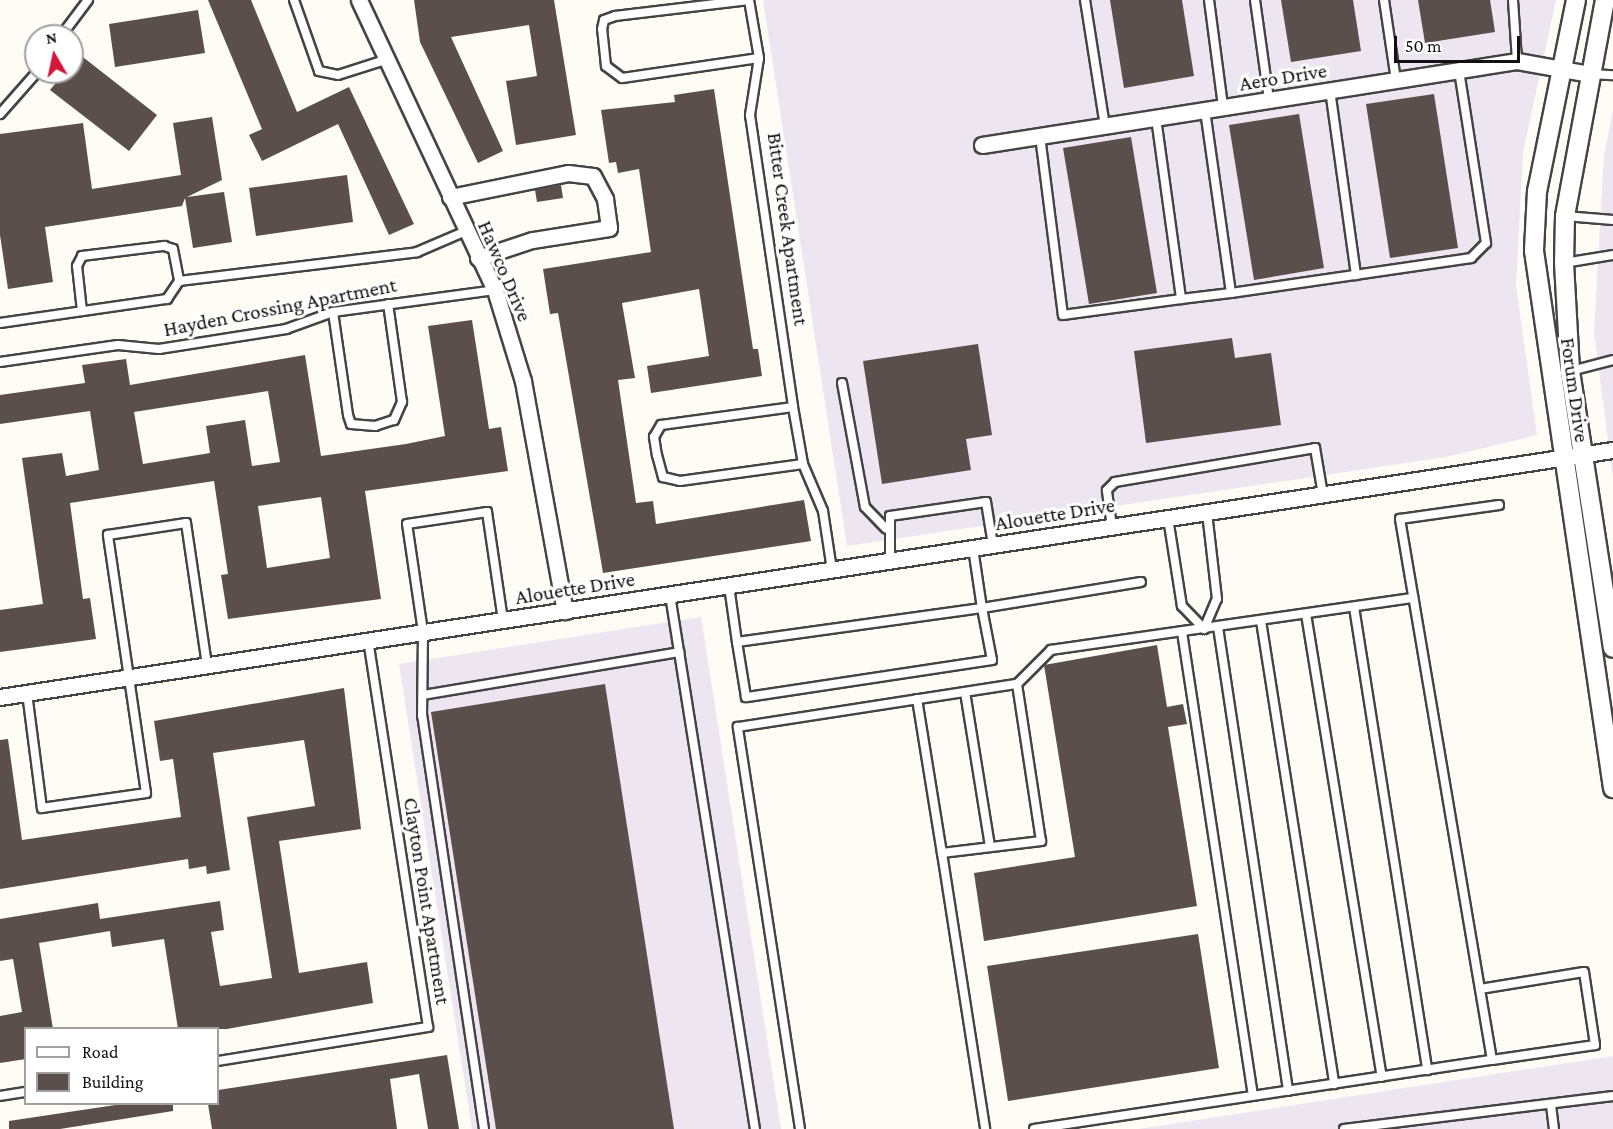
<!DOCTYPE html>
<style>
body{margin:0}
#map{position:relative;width:1613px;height:1129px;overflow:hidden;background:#fffbf5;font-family:"Crimson Pro",serif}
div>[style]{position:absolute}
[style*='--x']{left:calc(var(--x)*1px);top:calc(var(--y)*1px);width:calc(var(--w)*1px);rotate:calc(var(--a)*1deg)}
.industrial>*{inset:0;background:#ede5f0}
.building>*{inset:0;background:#5b4f4c}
.roads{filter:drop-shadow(2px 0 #444) drop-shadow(-2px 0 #444) drop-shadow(0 2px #444) drop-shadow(0 -2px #444)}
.service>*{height:8px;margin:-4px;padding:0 4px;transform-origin:4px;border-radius:4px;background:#fff}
.minor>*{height:15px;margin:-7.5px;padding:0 7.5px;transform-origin:7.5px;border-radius:7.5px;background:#fff}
.tertiary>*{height:18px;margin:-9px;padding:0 9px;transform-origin:9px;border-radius:9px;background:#fff}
span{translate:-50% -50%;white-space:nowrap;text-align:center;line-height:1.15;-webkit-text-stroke:6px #fff;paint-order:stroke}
.street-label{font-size:21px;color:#111}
.legend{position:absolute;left:24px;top:1027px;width:195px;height:78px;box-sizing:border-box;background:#fff;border:2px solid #a0a0a0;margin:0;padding:8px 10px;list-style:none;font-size:18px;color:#111}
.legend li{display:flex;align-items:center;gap:12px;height:30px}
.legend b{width:30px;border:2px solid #a0a0a0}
.north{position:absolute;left:24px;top:24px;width:60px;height:60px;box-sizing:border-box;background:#fff;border:2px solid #a0a0a0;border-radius:50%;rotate:351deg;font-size:16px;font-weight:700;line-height:24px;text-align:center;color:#111}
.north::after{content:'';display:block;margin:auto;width:21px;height:27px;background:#d3173a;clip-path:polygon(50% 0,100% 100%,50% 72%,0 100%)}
.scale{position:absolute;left:1394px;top:36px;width:126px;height:27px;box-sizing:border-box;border:3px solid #111;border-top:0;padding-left:8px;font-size:18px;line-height:21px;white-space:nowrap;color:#111;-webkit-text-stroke:4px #fff;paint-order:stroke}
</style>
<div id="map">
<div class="industrial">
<div style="clip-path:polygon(763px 0,1556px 0,1523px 152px,1516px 286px,1537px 435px,1446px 457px,847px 546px)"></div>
<div style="clip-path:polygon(1613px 110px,1613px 478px,1594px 333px,1604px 156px)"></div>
<div style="clip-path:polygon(701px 617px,781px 1129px,472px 1129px,399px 664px)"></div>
<div style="clip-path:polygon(1613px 1056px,1613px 1129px,1138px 1129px)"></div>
</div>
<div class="building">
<div style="clip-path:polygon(208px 0,251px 0,297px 112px,349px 87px,414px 224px,389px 235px,338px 124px,262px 161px,249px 135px,262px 129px)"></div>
<div style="clip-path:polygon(414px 0,554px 0,576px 135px,516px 145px,506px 81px,537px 76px,529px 25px,451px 37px,503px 151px,478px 163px,420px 42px)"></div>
<div style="clip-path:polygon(1110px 0,1182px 0,1194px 76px,1124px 88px)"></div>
<div style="clip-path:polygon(1281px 0,1353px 0,1361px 51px,1291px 62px)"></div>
<div style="clip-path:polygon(1418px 0,1490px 0,1495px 32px,1425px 43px)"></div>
<div style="clip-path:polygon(198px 10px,205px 53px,115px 67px,109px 24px)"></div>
<div style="clip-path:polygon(79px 54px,157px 115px,129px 151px,50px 90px,65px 72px,72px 72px)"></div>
<div style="clip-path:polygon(714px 89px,753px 349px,758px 349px,762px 376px,651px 393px,647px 366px,709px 356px,699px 289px,622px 303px,635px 378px,618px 380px,636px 503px,653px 501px,656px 524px,804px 500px,811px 541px,603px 573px,558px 313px,550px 314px,543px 269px,651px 252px,639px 169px,618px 173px,616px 162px,609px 163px,601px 110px,675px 102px,674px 95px)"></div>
<div style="clip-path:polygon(1434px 94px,1458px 248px,1390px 258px,1366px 104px)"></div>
<div style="clip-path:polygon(1299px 114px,1324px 268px,1254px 280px,1229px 125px)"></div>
<div style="clip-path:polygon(212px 117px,222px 180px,187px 197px,224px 192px,232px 242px,193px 248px,185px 198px,182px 206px,45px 227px,53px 282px,8px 289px,0 235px,0 134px,83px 123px,92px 189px,181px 175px,173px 123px)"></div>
<div style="clip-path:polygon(1131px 137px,1157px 293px,1089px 304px,1063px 148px)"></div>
<div style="clip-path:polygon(347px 175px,353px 222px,256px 236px,249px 188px)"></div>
<div style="clip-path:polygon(561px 185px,563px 198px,537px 202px,535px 190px)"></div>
<div style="clip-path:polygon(evenodd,472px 320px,489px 429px,501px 427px,508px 471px,365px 491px,381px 599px,228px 619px,221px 575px,228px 574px,214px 481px,70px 503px,83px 599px,90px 598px,96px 639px,0 652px,0 610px,43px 604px,22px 458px,62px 453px,66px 476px,99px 470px,90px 411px,0 424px,0 395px,85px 383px,82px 365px,126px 359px,130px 385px,305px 355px,321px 456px,406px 444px,445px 436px,428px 326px,472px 320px,268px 391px,280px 462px,252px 466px,245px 420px,206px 426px,210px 453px,143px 464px,134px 412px,268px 391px,472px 320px,321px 497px,330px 558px,267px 568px,258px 506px,321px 497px)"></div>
<div style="clip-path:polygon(1232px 338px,1235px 358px,1271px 353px,1281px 425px,1146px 443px,1134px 351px)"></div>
<div style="clip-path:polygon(978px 344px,992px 435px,966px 439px,971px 470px,882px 484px,863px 361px)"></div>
<div style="clip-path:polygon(1157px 645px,1167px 707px,1183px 704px,1187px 724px,1168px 727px,1197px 906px,984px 941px,974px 873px,1075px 857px,1044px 665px)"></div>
<div style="clip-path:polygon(605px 684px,674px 1129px,496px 1129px,431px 712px)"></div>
<div style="clip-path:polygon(344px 688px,361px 829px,279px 841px,299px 973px,367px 962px,373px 1003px,227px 1029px,178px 1029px,164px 939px,112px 947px,110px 931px,39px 943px,53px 1029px,26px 1029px,26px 1059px,0 1063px,0 1016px,22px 1012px,13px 959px,0 961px,0 919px,98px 903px,100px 919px,220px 901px,224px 930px,211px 932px,220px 986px,272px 978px,247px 817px,315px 806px,304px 740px,213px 753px,230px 870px,207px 874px,206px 866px,189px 869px,188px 859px,0 889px,0 740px,8px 739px,22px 840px,181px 817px,173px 759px,160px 761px,154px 721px)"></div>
<div style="clip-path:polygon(1198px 934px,1219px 1068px,1008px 1101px,987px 966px)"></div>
<div style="clip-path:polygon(447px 1055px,459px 1129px,428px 1129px,419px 1074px,390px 1079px,397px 1129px,212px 1129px,208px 1104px,218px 1104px,218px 1090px)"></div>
<div style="clip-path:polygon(122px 1104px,173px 1104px,173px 1111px,60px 1129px,9px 1129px,9px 1121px)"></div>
</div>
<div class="roads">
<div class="service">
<div style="--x:294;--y:0;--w:75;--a:70.6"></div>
<div style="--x:319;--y:71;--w:19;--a:12"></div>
<div style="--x:338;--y:75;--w:49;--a:-17.7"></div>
<div style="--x:1085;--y:0;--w:128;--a:81"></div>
<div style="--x:1209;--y:0;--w:108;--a:82.5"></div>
<div style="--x:1255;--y:0;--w:100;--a:82"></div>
<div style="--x:1384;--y:0;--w:81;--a:81.5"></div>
<div style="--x:1513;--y:0;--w:61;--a:86.2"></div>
<div style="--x:61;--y:36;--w:45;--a:-53.1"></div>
<div style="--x:759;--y:58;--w:138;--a:171.7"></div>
<div style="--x:622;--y:78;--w:20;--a:-143"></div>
<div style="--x:606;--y:66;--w:37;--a:-96"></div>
<div style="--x:602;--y:29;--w:9;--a:-77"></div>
<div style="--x:604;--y:20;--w:12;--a:-20"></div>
<div style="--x:615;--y:16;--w:135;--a:-6.8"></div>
<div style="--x:749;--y:0;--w:59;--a:80.2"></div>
<div style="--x:759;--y:58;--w:58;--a:99"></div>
<div style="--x:750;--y:115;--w:295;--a:81.6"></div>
<div style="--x:793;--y:407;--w:58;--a:80"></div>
<div style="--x:803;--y:464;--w:51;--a:66.9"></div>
<div style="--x:823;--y:511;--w:60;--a:81.3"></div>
<div style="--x:1591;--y:74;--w:22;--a:3"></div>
<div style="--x:1330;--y:90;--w:187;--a:82"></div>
<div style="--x:0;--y:114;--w:56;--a:-48.6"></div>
<div style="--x:1156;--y:118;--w:183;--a:82.1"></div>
<div style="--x:1181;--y:299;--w:50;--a:-6.8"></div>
<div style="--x:1231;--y:293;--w:185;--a:-98.1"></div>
<div style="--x:1040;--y:136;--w:180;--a:82.7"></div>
<div style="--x:1063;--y:315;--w:119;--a:-7.7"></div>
<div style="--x:1565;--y:216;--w:48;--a:4.8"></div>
<div style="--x:1564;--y:263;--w:50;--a:-9.3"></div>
<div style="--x:1231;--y:293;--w:243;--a:-8.3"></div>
<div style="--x:1471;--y:258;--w:21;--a:-45"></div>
<div style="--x:1486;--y:243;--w:175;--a:-98.9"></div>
<div style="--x:82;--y:311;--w:45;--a:-96.3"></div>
<div style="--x:77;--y:266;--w:11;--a:-63"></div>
<div style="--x:82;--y:256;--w:83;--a:-7"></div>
<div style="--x:164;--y:246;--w:9;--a:18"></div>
<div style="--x:173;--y:249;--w:33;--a:79"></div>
<div style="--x:333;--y:312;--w:104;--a:81.7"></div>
<div style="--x:348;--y:415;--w:9;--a:72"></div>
<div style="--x:351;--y:424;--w:24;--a:5"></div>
<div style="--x:375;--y:426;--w:20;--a:-18"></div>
<div style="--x:394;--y:420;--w:20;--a:-66"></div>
<div style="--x:402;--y:402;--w:99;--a:-98.1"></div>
<div style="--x:0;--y:323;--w:169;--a:-8.2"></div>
<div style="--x:167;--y:299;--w:22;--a:-56"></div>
<div style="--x:179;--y:281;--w:240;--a:-6.9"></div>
<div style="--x:417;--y:252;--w:53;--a:-23.2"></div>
<div style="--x:0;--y:362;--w:119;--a:-8.2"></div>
<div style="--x:118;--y:345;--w:41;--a:5.6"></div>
<div style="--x:159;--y:349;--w:129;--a:-8.9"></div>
<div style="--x:286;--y:329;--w:50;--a:-19.9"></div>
<div style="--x:333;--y:312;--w:163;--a:-7.7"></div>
<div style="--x:1571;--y:371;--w:43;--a:-14.7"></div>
<div style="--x:842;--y:383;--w:126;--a:79.5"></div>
<div style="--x:865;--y:507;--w:30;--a:46"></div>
<div style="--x:793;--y:407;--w:133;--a:172.2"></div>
<div style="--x:661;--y:425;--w:14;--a:120"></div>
<div style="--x:654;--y:437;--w:18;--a:81"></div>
<div style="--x:657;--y:455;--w:23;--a:75"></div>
<div style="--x:663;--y:477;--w:17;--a:13"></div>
<div style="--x:680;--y:481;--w:124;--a:-7.9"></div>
<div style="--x:1168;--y:518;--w:89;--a:81"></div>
<div style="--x:1182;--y:606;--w:32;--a:46"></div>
<div style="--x:1112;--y:527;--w:37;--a:-98"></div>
<div style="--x:1107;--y:490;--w:11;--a:-45"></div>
<div style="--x:1115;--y:482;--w:203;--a:-9.6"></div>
<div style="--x:1315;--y:448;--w:48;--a:80.3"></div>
<div style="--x:973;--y:548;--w:61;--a:81.5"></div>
<div style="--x:982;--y:608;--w:161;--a:-9.3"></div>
<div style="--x:890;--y:561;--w:45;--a:-90"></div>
<div style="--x:890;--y:516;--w:97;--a:-8.3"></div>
<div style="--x:986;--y:502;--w:44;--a:80.8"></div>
<div style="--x:729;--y:586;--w:57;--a:81.9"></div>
<div style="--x:737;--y:642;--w:247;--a:-7.9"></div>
<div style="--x:982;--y:608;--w:53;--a:79.1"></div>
<div style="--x:992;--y:660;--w:249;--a:171.4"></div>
<div style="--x:746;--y:697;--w:56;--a:-99.3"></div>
<div style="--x:670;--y:595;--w:541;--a:80.96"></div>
<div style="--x:1354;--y:607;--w:469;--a:81"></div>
<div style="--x:1306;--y:614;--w:469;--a:80.7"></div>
<div style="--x:1261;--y:621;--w:469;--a:81"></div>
<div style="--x:1218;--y:627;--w:469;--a:81.4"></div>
<div style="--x:1204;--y:629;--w:33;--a:-67"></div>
<div style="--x:1217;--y:599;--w:88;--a:-96.6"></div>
<div style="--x:1182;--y:632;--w:469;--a:81.3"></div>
<div style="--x:965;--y:692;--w:157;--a:80.8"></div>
<div style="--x:27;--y:693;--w:116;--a:82.6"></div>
<div style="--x:42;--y:808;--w:105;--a:-8.2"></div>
<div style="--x:146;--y:793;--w:261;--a:-98.4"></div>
<div style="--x:108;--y:535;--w:79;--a:-8.7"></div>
<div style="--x:186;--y:523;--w:144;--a:81.6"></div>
<div style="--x:423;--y:695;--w:260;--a:-9.5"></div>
<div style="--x:917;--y:699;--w:156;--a:80.8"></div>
<div style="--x:942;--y:853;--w:100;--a:-6.9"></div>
<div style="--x:1041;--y:841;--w:159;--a:-98.7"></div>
<div style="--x:942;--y:853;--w:279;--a:81.1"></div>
<div style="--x:1480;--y:989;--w:105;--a:-9.3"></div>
<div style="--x:1584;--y:972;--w:74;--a:81.4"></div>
<div style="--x:1595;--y:1045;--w:104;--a:171.7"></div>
<div style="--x:218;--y:1061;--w:213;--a:-9.2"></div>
<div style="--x:428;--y:1027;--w:391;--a:-98.8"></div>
<div style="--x:0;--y:1096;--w:26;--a:-9"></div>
<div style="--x:1551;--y:1105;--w:24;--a:83"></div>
<div style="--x:484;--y:1129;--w:418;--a:-98.5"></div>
<div style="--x:422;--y:716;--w:84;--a:-89.3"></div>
<div style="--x:423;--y:632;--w:109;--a:-98.4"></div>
<div style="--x:407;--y:524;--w:81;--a:-8.5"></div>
<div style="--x:487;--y:512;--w:109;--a:81.6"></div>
<div style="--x:800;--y:1129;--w:407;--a:-98.8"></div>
<div style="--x:738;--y:727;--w:282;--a:-8.8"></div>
<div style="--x:1017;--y:684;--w:48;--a:-45"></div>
<div style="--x:1051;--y:650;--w:366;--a:-8.2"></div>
<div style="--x:1034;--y:1129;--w:463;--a:-8.6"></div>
<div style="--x:1492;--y:1060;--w:549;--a:-99.65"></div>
<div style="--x:1400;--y:519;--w:100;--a:-8"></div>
<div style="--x:1344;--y:1129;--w:271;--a:-7"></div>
</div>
<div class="minor">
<div style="--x:359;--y:0;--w:320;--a:64.9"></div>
<div style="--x:495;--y:290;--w:95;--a:72.9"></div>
<div style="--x:523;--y:381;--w:234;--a:79.7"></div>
<div style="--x:982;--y:145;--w:542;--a:-8.92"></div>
<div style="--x:1517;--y:61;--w:73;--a:10.2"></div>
<div style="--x:450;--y:197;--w:120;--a:-11.5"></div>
<div style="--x:568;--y:173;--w:25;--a:7"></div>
<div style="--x:593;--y:176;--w:26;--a:62"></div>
<div style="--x:605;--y:199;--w:29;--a:82"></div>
<div style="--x:609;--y:228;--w:78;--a:171.1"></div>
<div style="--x:532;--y:240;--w:57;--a:161.6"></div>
<div style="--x:0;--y:697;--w:1632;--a:-8.71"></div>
</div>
<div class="tertiary">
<div style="--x:1576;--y:0;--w:195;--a:101.5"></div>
<div style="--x:1537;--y:191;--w:60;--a:92.9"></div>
<div style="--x:1534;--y:251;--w:543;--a:81.63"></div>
<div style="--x:1605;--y:0;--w:220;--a:100.5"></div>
<div style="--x:1565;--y:216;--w:47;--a:91.2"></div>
<div style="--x:1564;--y:263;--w:108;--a:86.8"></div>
<div style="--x:1570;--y:371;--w:280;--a:81.2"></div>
</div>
</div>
<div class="street-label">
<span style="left:1283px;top:77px;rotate:-9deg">Aero Drive</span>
<span style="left:788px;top:229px;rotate:82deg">Bitter Creek Apartment</span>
<span style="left:505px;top:271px;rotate:67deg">Hawco Drive</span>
<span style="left:280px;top:307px;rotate:-11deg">Hayden Crossing Apartment</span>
<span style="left:1575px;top:390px;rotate:82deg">Forum Drive</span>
<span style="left:1055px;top:514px;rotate:-9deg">Alouette Drive</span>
<span style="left:575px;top:588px;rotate:-9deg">Alouette Drive</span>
<span style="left:427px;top:901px;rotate:81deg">Clayton Point Apartment</span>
</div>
<ul class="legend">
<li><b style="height:8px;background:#fff"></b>Road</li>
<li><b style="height:16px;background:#5b4f4c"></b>Building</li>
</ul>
<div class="north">N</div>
<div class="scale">50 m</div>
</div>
